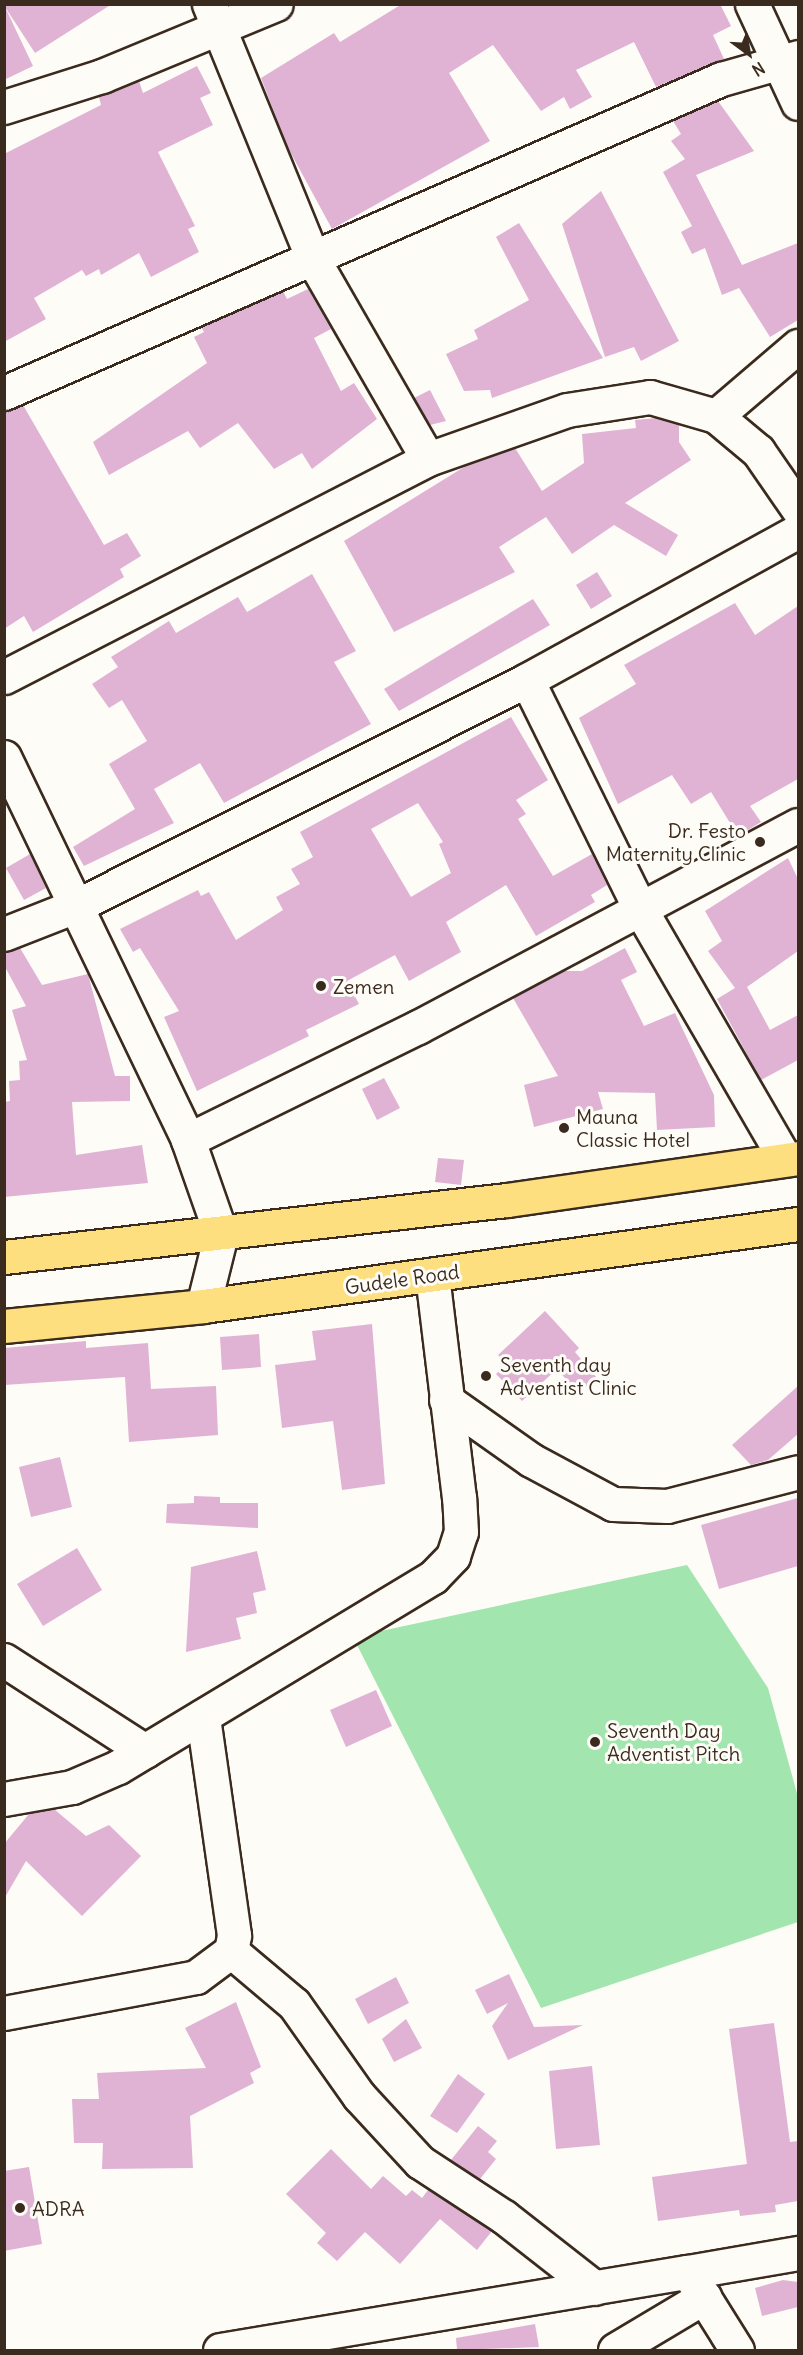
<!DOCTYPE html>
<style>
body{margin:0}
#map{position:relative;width:803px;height:2355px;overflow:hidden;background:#fdfcf7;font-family:Delius,sans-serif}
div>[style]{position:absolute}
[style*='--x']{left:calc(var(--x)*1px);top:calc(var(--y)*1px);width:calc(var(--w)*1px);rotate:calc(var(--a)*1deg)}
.green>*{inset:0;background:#a3e5af}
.building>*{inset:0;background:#e0b3d5}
.roads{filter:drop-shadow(2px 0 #3b2a1e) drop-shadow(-2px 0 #3b2a1e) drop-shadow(0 2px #3b2a1e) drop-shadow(0 -2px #3b2a1e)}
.minor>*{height:33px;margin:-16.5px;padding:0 16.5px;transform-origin:16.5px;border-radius:16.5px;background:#fdfcf7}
.highway>*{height:33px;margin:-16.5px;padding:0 16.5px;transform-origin:16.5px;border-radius:16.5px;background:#fedf80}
.dots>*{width:16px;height:16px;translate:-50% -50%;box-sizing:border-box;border:3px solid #fdfcf7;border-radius:50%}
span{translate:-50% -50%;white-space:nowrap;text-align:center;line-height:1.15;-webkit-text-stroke:6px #fdfcf7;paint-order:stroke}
.poi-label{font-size:20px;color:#3b2a1e}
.right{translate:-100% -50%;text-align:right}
.left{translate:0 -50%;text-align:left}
.street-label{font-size:20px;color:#3b2a1e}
.frame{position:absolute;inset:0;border:6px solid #3b2a1e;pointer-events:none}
.north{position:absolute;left:719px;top:24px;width:60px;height:60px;-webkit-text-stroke:4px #fdfcf7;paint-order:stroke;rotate:148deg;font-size:16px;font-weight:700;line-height:24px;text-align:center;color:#3b2a1e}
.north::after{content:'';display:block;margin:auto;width:21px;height:27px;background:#3b2a1e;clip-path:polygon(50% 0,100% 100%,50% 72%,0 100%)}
</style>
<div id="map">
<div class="green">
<div style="clip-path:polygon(687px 1565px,768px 1688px,798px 1797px,798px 1922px,541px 2008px,353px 1637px)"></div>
</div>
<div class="building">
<div style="clip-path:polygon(4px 4px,112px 4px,35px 53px,5px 7px,33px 66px,4px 80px)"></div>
<div style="clip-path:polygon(402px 4px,720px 4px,731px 26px,713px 35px,724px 59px,656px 87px,634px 42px,576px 70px,592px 97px,570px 109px,564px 97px,541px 111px,493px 45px,449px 73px,490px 141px,332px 229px,287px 146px,261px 78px,334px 33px,340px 42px)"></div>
<div style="clip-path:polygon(197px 66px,211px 93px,200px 98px,213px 125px,158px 152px,195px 226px,188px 229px,199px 252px,151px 277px,139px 253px,101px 275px,99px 269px,86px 276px,82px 270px,34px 298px,46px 319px,4px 342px,4px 154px,101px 105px,99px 97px,139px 81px,143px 93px)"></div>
<div style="clip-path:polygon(718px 101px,754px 151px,696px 175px,742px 265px,798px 243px,798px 320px,770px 337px,739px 288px,722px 295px,705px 248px,692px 254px,681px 232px,692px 226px,663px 172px,685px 159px,671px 141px,681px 134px,673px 121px)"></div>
<div style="clip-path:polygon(601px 191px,679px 341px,641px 361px,634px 347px,605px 357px,562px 224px)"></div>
<div style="clip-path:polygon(519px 223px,603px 358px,492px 398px,490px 390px,464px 391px,446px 354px,478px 339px,474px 330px,529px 300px,496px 237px)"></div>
<div style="clip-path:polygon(308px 289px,331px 329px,314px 338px,341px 391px,354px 383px,377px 419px,312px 469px,302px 453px,274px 469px,238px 423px,200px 448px,188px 431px,109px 475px,93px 442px,207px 363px,194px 337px,204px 332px,201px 327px,283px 291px,287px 299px)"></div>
<div style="clip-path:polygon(430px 390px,446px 421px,430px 425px,414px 398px)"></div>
<div style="clip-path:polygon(23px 405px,104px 545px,127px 533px,141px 556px,120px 569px,124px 577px,33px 632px,24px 616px,4px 629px,4px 414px)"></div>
<div style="clip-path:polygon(656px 418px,679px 425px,679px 442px,691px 460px,625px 503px,678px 535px,666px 556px,614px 525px,572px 554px,546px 517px,499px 547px,515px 572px,394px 632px,344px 541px,469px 464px,515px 448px,542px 491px,584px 463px,582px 434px,636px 428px,635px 420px)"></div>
<div style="clip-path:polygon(597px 572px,612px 596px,591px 609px,576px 585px)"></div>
<div style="clip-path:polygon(312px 574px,356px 651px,334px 662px,371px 724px,224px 803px,200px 763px,154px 789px,174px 823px,84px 866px,73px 847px,135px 809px,109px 764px,147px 741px,122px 700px,109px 708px,92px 684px,118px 667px,111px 657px,169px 621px,176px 633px,238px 597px,247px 612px)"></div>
<div style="clip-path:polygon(533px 599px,550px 625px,399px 711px,384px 689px)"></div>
<div style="clip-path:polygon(735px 603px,755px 635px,798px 606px,798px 779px,750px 806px,761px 822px,738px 836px,711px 792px,691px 804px,672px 775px,618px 804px,579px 718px,636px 684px,624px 665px)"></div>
<div style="clip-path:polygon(evenodd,511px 717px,548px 780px,516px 800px,526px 814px,518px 819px,553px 876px,592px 854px,607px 885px,591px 895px,595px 902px,536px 936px,506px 885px,446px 922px,461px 952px,409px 981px,395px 955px,347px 981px,359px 1004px,306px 1030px,309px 1036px,197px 1091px,164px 1017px,179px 1011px,140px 948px,133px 952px,120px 929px,198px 890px,201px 896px,209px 892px,236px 940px,283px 910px,276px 897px,300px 884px,291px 869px,313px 857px,300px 832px,511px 717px,418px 803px,443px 842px,439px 844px,451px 873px,411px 897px,371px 829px,418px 803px)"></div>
<div style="clip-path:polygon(30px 854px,46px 888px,24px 900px,6px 868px)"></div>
<div style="clip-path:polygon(788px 858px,798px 879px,798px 951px,747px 987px,770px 1030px,798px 1015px,798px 1060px,761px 1080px,717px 999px,735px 988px,708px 951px,722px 941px,705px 911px)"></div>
<div style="clip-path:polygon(20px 948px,42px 985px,88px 974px,115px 1076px,130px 1076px,130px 1101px,72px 1102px,76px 1155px,142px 1145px,148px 1183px,4px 1197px,4px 1102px,10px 1101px,9px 1081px,20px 1080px,19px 1061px,27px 1060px,12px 1010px,26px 1006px,4px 965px,4px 952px)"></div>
<div style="clip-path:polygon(625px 948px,637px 972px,621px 980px,644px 1026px,675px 1013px,714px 1095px,715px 1127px,657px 1130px,655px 1093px,598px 1092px,603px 1109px,534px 1127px,524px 1085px,558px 1076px,513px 998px,564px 971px,582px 971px)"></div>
<div style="clip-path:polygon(384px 1078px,400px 1108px,377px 1120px,362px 1089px)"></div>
<div style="clip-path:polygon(438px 1158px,464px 1160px,461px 1185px,435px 1182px)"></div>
<div style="clip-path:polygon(545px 1311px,579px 1348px,575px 1352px,597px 1378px,578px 1393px,557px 1369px,522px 1401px,496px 1374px,507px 1364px,498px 1355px)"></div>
<div style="clip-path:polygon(372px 1324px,385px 1484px,342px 1490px,333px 1421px,282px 1428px,275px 1365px,316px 1360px,312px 1331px)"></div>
<div style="clip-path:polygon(259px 1334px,261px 1367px,222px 1370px,220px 1337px)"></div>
<div style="clip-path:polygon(86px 1341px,86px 1348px,148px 1343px,151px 1389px,216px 1386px,218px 1435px,129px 1442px,125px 1377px,4px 1385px,4px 1348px)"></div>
<div style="clip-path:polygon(798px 1386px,798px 1434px,768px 1460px,751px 1465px,732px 1445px)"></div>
<div style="clip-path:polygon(60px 1457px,72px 1507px,31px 1517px,19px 1467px)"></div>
<div style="clip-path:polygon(194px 1496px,220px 1497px,220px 1503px,258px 1503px,258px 1528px,166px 1523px,167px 1504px,194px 1503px)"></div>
<div style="clip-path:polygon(798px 1498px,798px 1566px,719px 1589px,701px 1525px)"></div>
<div style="clip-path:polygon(77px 1548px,102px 1590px,43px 1626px,17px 1584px)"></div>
<div style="clip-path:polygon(257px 1551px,266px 1590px,253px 1593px,257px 1613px,236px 1618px,241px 1639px,186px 1652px,191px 1567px)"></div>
<div style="clip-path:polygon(376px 1690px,392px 1726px,346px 1747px,330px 1710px)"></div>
<div style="clip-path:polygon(54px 1809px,86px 1836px,109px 1825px,141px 1856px,82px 1916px,26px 1861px,4px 1899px,4px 1844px,29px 1814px)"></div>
<div style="clip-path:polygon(509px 1974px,534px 2027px,583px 2025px,508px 2060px,492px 2026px,508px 2003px,487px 2014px,475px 1990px)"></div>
<div style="clip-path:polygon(396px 1977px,409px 2003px,368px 2024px,355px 1999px)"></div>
<div style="clip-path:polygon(236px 2002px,261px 2067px,250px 2073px,254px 2083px,190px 2116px,193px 2168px,102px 2169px,103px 2143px,74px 2143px,72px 2099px,99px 2099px,97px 2073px,206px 2068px,185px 2028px)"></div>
<div style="clip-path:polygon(406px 2019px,422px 2048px,394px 2062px,382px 2039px)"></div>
<div style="clip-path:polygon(774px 2023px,790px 2142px,798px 2141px,798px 2201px,775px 2205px,776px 2212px,740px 2216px,739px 2210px,658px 2221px,652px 2177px,747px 2164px,729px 2029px)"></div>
<div style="clip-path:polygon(592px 2066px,600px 2145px,556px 2149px,549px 2071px)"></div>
<div style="clip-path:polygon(458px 2074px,485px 2094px,457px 2133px,430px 2116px)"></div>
<div style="clip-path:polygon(478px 2126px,497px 2141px,488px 2152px,496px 2159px,480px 2179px,451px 2160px)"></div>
<div style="clip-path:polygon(331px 2149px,371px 2189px,383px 2176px,406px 2196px,412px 2190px,422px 2198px,428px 2190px,492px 2231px,477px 2250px,440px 2219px,400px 2264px,365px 2232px,337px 2261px,317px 2243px,326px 2233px,286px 2194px)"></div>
<div style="clip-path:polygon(29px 2167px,42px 2244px,4px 2251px,4px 2171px)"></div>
<div style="clip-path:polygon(783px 2280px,798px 2282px,798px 2307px,762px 2316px,755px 2288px)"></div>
<div style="clip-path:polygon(535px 2324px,539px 2347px,457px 2350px,456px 2338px)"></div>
</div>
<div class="roads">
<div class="minor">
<div style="--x:209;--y:4;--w:278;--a:67.8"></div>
<div style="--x:314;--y:261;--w:228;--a:60.1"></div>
<div style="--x:752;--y:4;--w:109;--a:65.1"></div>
<div style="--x:4;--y:107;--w:103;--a:-17.6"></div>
<div style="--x:102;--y:76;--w:188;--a:-22.5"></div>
<div style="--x:4;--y:393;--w:783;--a:-23.65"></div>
<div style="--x:721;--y:79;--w:80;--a:-15.9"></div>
<div style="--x:716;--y:416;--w:108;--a:-40.5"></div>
<div style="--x:4;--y:677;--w:477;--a:-27.2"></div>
<div style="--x:428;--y:459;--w:147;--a:-19.4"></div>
<div style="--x:567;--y:410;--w:84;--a:-8.9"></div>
<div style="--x:650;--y:397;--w:69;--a:16.1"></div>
<div style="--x:716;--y:416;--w:55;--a:39.8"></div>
<div style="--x:758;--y:451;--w:70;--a:55.4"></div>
<div style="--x:527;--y:680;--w:253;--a:63.7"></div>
<div style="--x:639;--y:907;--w:291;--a:59.9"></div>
<div style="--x:4;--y:757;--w:425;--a:64.3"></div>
<div style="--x:188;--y:1140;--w:100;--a:70.7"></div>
<div style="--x:221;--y:1234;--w:74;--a:104"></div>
<div style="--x:4;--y:934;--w:79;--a:-21.4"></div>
<div style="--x:78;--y:905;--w:502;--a:-26.62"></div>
<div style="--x:527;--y:680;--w:309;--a:-28.8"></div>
<div style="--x:188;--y:1140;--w:256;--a:-26.2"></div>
<div style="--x:418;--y:1027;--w:430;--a:-28"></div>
<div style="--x:446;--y:1400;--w:104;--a:35.2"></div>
<div style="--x:531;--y:1460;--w:93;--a:28.2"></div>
<div style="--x:613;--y:1504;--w:54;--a:2.1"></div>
<div style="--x:667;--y:1506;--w:135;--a:-14.5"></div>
<div style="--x:4;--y:1660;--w:168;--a:32.8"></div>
<div style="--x:4;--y:1799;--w:69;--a:-10"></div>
<div style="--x:72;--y:1787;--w:50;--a:-23.5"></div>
<div style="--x:118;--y:1767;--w:368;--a:-31.1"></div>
<div style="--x:433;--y:1577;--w:29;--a:-46"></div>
<div style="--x:453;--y:1556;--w:25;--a:-72"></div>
<div style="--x:461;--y:1532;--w:34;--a:-93"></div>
<div style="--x:459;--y:1498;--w:225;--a:-96.9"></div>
<div style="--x:231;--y:1951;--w:82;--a:40.1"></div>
<div style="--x:294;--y:2004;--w:113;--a:54.8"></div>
<div style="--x:359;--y:2096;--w:90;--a:47.3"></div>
<div style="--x:420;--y:2162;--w:100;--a:33.2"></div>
<div style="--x:504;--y:2217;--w:115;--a:38"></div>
<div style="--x:4;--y:2013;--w:195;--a:-10.6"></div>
<div style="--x:196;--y:1977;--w:44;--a:-36.6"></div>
<div style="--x:231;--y:1951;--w:16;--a:-79"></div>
<div style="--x:234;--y:1935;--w:221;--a:-98.1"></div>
<div style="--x:688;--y:2272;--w:112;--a:-9.8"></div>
<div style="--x:220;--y:2350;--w:474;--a:-9.5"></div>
<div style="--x:688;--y:2272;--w:92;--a:57.9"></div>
<div style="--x:615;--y:2350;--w:104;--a:-30.8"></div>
</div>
<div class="highway">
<div style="--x:4;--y:1257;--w:506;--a:-6.47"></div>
<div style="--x:507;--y:1200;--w:294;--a:-8.2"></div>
<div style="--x:4;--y:1326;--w:200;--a:-5.7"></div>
<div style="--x:203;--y:1306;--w:601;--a:-7.85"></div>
</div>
</div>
<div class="dots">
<div style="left:760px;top:842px;background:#3b2a1e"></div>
<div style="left:321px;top:986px;background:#3b2a1e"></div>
<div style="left:564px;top:1128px;background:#3b2a1e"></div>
<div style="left:486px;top:1376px;background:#3b2a1e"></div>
<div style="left:595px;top:1742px;background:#3b2a1e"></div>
<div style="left:20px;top:2208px;background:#3b2a1e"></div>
</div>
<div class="poi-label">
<span class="right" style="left:746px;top:842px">Dr. Festo<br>Maternity Clinic</span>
<span class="left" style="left:333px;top:986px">Zemen</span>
<span class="left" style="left:576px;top:1128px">Mauna<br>Classic Hotel</span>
<span class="left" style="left:500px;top:1376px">Seventh day<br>Adventist Clinic</span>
<span class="left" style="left:607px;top:1742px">Seventh Day<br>Adventist Pitch</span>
<span class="left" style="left:32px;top:2208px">ADRA</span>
</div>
<div class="street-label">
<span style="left:402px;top:1279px;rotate:-8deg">Gudele Road</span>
</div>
<div class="frame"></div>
<div class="north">N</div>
</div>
